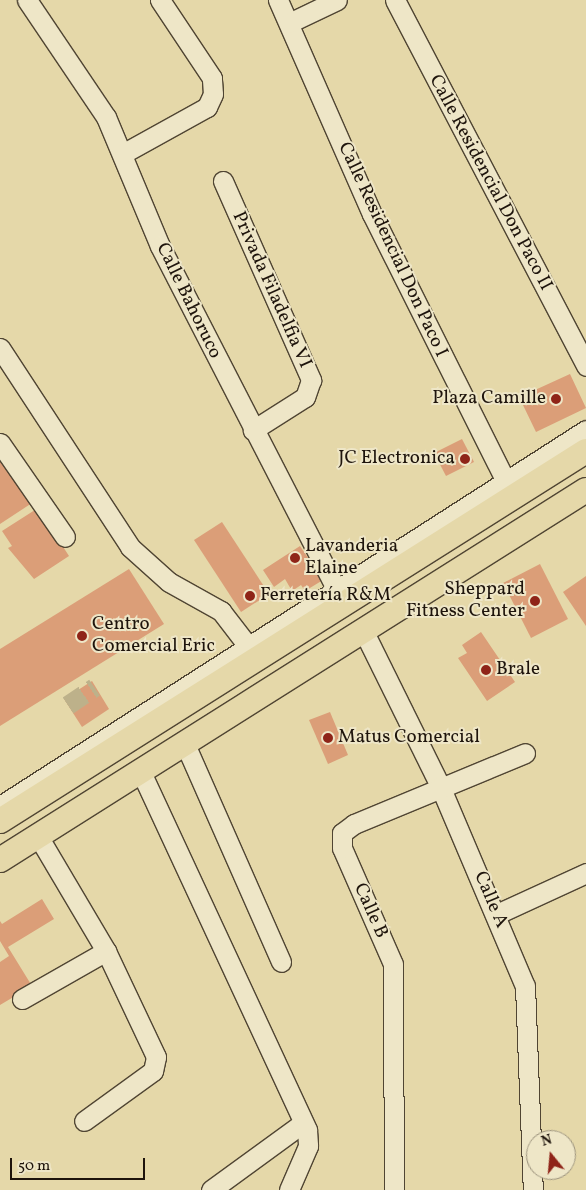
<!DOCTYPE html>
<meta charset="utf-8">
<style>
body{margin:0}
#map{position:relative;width:586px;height:1190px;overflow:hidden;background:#e5d8a9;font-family:Vollkorn,serif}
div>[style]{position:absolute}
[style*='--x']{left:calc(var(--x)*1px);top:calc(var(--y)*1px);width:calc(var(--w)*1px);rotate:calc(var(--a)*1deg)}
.building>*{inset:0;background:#db9e78}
.minor-tunnel>*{height:19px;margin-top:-9.5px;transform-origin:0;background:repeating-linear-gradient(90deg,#bdb18a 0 19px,transparent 0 28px)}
.roads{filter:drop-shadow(1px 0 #504533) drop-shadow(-1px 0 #504533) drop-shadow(0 1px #504533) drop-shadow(0 -1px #504533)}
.minor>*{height:19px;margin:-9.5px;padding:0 9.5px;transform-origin:9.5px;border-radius:9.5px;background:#eee6c7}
.major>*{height:24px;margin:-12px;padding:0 12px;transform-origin:12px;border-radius:12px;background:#e5d8a9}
.dots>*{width:14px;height:14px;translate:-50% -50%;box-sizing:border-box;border:2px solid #eee6c7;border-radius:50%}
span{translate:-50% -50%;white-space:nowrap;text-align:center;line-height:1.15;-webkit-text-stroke:4px #eee6c7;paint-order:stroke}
.street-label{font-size:19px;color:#1e140c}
.poi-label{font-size:19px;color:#1e140c}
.right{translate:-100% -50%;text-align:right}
.left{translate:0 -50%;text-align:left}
.north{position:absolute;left:526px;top:1130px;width:50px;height:50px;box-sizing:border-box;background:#eee6c7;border:1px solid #9b927c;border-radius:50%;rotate:343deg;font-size:14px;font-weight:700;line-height:20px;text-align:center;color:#1e140c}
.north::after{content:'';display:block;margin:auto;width:18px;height:22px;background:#8f2418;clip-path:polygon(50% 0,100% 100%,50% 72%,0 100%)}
.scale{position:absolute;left:10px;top:1158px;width:135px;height:22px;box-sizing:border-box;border:2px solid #1e140c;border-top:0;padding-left:6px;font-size:15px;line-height:18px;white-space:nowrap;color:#1e140c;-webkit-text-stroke:4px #eee6c7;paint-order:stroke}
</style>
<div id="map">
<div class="building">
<div style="clip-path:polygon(570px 374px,586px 408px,536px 432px,522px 403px,538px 396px,535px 390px)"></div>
<div style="clip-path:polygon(462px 439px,474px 462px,446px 476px,434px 453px)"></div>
<div style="clip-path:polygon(0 453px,32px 503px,0 524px)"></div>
<div style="clip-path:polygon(38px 508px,69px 556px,34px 579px,8px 548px,12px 546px,2px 531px)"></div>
<div style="clip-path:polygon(222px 522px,269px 594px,241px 612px,194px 540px)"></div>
<div style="clip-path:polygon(300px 546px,323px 580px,305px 591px,301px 585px,292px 591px,285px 579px,274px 587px,263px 570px)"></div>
<div style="clip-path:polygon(540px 564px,568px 619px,531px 638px,503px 583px)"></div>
<div style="clip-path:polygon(129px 569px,164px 624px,0 726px,0 649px)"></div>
<div style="clip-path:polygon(586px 576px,586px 626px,563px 592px)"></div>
<div style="clip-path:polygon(481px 632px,515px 682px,487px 701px,458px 658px,467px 653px,462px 645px)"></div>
<div style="clip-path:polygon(92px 681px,109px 709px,82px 727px,64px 699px)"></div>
<div style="clip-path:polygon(330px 712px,348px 755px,328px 764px,309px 720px)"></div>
<div style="clip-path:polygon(42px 899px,54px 919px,8px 947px,32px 986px,0 1005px,0 962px,9px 956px,0 941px,0 921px,2px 924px)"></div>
</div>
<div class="minor-tunnel">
<div style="--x:68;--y:705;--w:32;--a:-34"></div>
</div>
<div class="roads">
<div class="minor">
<div style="--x:27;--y:0;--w:141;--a:56"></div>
<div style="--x:106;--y:117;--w:140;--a:67.3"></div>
<div style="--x:160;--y:246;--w:398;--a:62.8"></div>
<div style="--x:278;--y:0;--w:234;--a:66.3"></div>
<div style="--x:372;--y:214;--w:310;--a:63.4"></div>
<div style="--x:395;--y:0;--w:413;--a:62.4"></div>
<div style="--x:289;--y:23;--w:53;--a:-25.6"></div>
<div style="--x:124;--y:153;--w:95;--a:-29"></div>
<div style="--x:207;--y:107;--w:14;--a:-65"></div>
<div style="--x:213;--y:94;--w:16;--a:-94"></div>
<div style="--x:212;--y:78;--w:94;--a:-123.7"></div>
<div style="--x:223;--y:181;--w:218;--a:66.1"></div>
<div style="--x:311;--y:380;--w:18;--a:109"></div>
<div style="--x:305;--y:397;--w:62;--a:147.6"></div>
<div style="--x:0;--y:348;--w:238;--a:56.8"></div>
<div style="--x:130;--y:547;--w:52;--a:41.9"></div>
<div style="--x:169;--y:582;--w:60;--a:29.1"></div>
<div style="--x:221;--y:611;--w:44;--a:52.4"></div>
<div style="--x:0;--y:443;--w:114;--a:55.3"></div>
<div style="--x:364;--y:632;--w:172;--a:63.7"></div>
<div style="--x:440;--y:786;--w:217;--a:67"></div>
<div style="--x:525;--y:986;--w:204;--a:87.8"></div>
<div style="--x:185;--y:744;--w:238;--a:66.2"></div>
<div style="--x:141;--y:772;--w:395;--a:65.1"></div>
<div style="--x:307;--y:1130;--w:16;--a:86"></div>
<div style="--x:308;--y:1146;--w:48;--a:113.4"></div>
<div style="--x:0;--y:806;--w:696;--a:-32.69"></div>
<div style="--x:38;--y:836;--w:134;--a:59.4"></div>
<div style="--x:106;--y:951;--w:117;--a:64.7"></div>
<div style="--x:156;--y:1057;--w:14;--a:102"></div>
<div style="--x:153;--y:1071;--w:85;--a:144.1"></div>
<div style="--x:497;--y:914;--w:98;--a:-24.7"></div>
<div style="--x:22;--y:999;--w:97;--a:-29.7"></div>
<div style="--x:211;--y:1190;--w:114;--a:-36.1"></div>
<div style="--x:394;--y:1190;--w:226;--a:-90.3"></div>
<div style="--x:393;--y:964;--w:127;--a:-113.7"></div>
<div style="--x:342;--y:848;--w:15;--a:-90"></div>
<div style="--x:342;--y:833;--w:15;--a:-37"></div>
<div style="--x:354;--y:824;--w:185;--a:-22.5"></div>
</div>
<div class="major">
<div style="--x:0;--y:821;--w:693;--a:-32.27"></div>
<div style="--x:0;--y:860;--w:693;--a:-32.27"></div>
</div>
</div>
<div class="dots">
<div style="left:556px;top:399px;background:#8f2418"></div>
<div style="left:465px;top:459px;background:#8f2418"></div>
<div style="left:295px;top:558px;background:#8f2418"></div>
<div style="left:250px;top:596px;background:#8f2418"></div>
<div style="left:535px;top:601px;background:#8f2418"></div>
<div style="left:82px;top:636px;background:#8f2418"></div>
<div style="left:486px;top:670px;background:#8f2418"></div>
<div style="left:328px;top:738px;background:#8f2418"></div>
</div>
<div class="street-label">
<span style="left:490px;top:183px;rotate:62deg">Calle Residencial Don Paco II</span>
<span style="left:392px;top:250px;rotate:65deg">Calle Residencial Don Paco I</span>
<span style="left:271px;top:290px;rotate:66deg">Privada Filadelfia VI</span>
<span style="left:188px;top:301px;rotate:64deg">Calle Bahoruco</span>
<span style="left:490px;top:900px;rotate:67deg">Calle A</span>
<span style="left:370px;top:911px;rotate:66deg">Calle B</span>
</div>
<div class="poi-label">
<span class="right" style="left:546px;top:399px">Plaza Camille</span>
<span class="right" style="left:455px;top:459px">JC Electronica</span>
<span class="left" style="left:305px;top:558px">Lavanderia<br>Elaine</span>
<span class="right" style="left:525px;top:601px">Sheppard<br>Fitness Center</span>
<span class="left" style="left:260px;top:596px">Ferretería R&amp;M</span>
<span class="left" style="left:92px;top:636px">Centro<br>Comercial Eric</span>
<span class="left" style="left:496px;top:670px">Brale</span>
<span class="left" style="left:338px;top:738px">Matus Comercial</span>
</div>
<div class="north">N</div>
<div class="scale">50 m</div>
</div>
